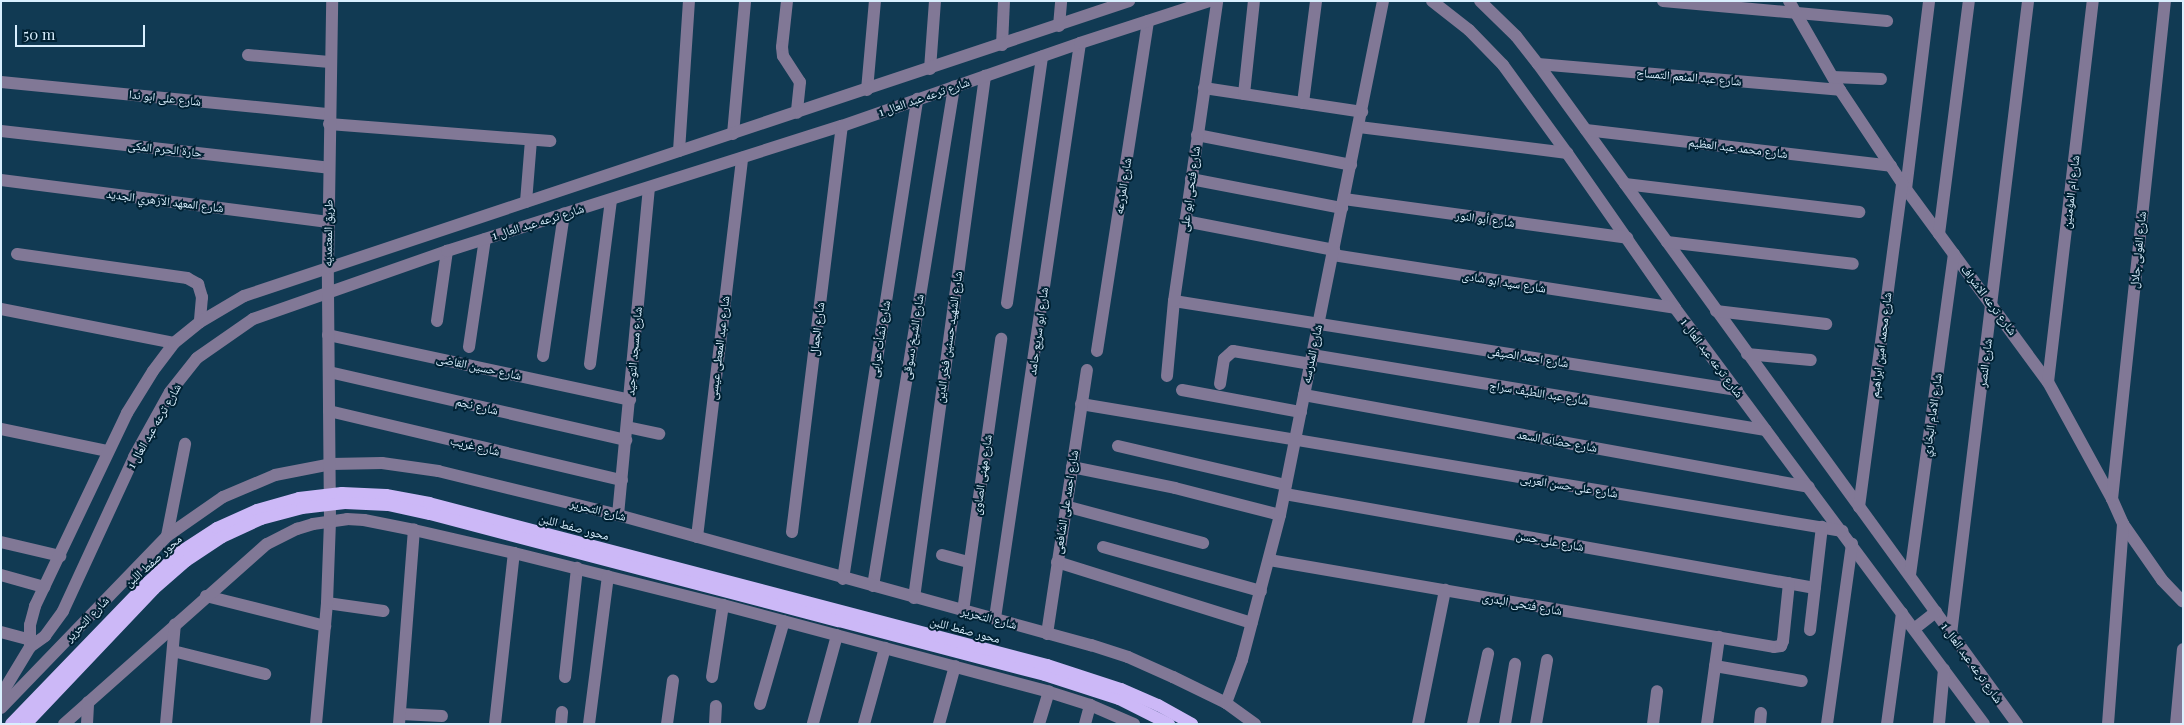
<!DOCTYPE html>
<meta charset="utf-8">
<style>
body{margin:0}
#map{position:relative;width:2184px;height:725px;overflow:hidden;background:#113a53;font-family:"Playfair Display","Noto Naskh Arabic",serif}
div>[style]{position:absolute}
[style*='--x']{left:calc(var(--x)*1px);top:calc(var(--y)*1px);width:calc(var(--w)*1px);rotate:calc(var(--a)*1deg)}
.minor>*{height:12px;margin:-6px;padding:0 6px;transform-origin:6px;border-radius:6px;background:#817896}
.major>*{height:12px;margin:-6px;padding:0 6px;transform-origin:6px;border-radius:6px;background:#ccb8f7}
.major-bridge>*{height:12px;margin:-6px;padding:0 6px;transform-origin:6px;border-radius:6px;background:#ccb8f7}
span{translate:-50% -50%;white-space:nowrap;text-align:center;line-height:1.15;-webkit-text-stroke:4px #002133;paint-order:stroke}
.street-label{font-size:12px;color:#d9effe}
.frame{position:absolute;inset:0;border:2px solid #d9effe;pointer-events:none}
.scale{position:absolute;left:15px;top:25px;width:130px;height:22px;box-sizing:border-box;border:2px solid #d9effe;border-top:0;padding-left:6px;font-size:15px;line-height:18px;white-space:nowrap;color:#d9effe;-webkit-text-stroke:4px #002133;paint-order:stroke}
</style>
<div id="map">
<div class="minor">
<div style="--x:787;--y:1;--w:46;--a:96.2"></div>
<div style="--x:782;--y:47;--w:9;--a:84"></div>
<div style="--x:783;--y:56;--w:31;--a:57"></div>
<div style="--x:800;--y:82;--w:31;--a:96"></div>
<div style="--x:1432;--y:1;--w:47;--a:38.1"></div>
<div style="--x:1469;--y:30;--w:49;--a:45.8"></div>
<div style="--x:1503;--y:65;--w:109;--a:54"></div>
<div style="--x:1567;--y:153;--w:189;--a:55.1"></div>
<div style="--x:1675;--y:308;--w:518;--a:53.4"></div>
<div style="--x:1480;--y:1;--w:50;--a:44.2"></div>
<div style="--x:1516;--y:36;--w:36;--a:52"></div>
<div style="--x:1538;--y:64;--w:816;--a:54.03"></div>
<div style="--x:1663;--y:1;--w:225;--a:5.1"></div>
<div style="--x:1789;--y:1;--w:103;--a:60.2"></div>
<div style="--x:1840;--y:90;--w:119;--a:56.3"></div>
<div style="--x:1906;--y:189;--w:240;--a:53.7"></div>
<div style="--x:2048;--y:382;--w:133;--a:61.3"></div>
<div style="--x:2112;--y:499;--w:27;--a:66"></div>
<div style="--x:2123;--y:524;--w:68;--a:55.1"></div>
<div style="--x:2162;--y:580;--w:30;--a:46"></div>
<div style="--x:1059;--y:26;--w:25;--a:-85"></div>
<div style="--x:1002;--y:45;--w:44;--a:-87.4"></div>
<div style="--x:248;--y:55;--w:82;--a:4.9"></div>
<div style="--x:1538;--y:64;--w:303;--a:4.9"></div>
<div style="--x:930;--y:69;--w:68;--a:-85.8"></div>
<div style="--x:1833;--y:77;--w:48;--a:2.4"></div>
<div style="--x:1;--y:82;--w:330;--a:5.6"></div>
<div style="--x:1204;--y:88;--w:160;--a:8.6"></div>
<div style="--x:867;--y:90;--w:89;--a:-84.9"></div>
<div style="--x:1244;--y:94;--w:94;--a:-83.9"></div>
<div style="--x:1303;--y:103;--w:103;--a:-82.7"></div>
<div style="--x:329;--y:124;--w:222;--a:4.4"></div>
<div style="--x:1359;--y:127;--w:210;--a:7.1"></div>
<div style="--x:1586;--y:130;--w:307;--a:6.7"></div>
<div style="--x:1;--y:131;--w:330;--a:6.4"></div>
<div style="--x:733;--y:134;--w:134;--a:-84.8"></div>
<div style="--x:1197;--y:135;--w:157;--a:11"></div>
<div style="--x:679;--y:151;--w:150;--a:-86.2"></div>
<div style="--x:1191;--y:179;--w:154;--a:10.9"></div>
<div style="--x:1;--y:180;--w:330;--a:7.3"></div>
<div style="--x:1625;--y:184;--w:236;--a:6.8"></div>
<div style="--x:1906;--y:189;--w:189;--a:-83"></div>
<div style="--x:1344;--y:199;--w:286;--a:7.8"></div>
<div style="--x:526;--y:202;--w:62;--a:-85.4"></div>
<div style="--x:1185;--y:221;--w:152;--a:11"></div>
<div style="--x:1939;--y:234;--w:235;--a:-82.7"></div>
<div style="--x:1667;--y:242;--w:187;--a:6.7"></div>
<div style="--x:17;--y:254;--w:172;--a:8"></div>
<div style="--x:187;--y:278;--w:13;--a:29"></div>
<div style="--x:198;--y:284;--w:14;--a:73"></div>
<div style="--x:202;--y:297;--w:25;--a:95"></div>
<div style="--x:1333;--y:255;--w:346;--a:8.8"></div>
<div style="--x:1174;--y:301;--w:570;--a:8.98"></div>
<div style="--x:1007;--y:303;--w:249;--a:-81.9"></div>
<div style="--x:1;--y:309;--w:176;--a:11.1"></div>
<div style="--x:1716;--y:311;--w:111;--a:6.7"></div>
<div style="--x:437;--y:321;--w:71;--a:-81.9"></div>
<div style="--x:328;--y:335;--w:309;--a:12.1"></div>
<div style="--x:469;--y:347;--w:109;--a:-81.6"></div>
<div style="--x:1097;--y:351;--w:334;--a:-81.2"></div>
<div style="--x:1747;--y:354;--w:64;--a:5.4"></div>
<div style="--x:1312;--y:355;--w:460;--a:9.4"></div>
<div style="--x:543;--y:356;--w:144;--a:-81.6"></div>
<div style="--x:590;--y:364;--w:165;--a:-82.7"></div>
<div style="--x:329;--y:372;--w:305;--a:12.9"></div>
<div style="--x:1167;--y:376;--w:75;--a:-84.7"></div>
<div style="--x:1174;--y:301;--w:303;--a:-81.8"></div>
<div style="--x:2048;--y:382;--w:384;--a:-83.3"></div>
<div style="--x:1220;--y:384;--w:25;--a:-81"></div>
<div style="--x:1224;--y:359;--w:12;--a:-42"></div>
<div style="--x:1233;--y:351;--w:79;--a:9.5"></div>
<div style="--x:1182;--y:390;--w:121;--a:10.5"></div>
<div style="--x:1304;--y:395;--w:513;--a:10.32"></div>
<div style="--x:1081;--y:404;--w:772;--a:9.47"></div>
<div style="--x:329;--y:411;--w:301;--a:13.3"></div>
<div style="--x:627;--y:427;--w:33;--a:12"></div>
<div style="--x:1;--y:429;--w:108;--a:11.7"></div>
<div style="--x:1118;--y:446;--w:172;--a:13.1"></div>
<div style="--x:1072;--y:467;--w:105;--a:11.5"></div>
<div style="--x:1175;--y:488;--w:108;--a:14.4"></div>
<div style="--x:1285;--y:494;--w:538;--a:10.06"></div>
<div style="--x:2112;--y:499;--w:501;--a:-83.93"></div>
<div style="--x:1065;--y:506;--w:143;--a:15"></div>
<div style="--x:1859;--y:507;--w:327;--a:-82.4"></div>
<div style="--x:618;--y:515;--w:328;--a:-84.6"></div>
<div style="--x:792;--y:532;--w:409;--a:-83"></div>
<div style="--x:167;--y:536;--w:94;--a:-78.9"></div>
<div style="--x:697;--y:537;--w:382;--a:-83.2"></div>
<div style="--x:1;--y:542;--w:61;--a:13.3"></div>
<div style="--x:1103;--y:547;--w:164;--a:15.6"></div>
<div style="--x:942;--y:555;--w:28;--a:15"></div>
<div style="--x:1269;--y:560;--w:512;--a:9.77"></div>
<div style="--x:1774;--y:647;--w:7;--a:-8"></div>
<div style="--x:1781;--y:646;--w:5;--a:-68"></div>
<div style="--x:1783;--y:641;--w:58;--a:-84.1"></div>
<div style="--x:1057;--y:562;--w:204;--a:17.4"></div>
<div style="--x:1;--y:575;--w:45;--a:15.6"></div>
<div style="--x:1910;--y:575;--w:324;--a:-82.2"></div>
<div style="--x:843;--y:579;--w:486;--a:-81.2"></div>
<div style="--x:873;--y:586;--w:506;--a:-80.78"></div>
<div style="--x:206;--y:596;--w:123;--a:14.1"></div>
<div style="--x:914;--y:598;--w:527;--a:-82.25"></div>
<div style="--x:327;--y:603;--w:57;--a:8.1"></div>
<div style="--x:963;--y:611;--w:275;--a:-82"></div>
<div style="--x:995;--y:618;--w:581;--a:-81.59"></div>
<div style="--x:1914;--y:629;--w:28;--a:-38"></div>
<div style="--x:1810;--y:630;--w:104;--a:-83.4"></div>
<div style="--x:1;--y:632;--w:30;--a:15"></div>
<div style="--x:1047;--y:634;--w:267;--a:-81.4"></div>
<div style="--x:1951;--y:634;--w:638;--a:-83.06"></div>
<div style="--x:30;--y:647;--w:22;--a:-90"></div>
<div style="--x:30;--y:625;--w:20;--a:-75"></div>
<div style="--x:35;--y:606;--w:214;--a:-64.5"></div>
<div style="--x:127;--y:413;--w:49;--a:-58.2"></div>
<div style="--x:153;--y:371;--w:35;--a:-53"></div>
<div style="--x:174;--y:343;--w:33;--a:-39"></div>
<div style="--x:200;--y:322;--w:51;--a:-30.6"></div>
<div style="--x:244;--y:296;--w:933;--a:-18.43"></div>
<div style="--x:173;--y:651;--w:95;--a:14"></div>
<div style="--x:1715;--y:666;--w:88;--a:9.8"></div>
<div style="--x:565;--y:677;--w:110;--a:-83.7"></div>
<div style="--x:712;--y:677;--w:73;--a:-81.3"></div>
<div style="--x:1;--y:695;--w:56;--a:-58.9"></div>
<div style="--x:30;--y:647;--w:19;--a:-36"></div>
<div style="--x:45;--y:636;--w:31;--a:-54"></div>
<div style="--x:63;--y:611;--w:170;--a:-65.2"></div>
<div style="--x:134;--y:457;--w:74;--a:-61"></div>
<div style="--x:170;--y:392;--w:43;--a:-51.5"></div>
<div style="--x:197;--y:358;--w:68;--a:-34.9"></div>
<div style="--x:253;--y:319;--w:206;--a:-19.3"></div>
<div style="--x:447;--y:251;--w:414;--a:-17.6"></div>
<div style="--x:842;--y:126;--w:252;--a:-19.2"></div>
<div style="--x:1080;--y:43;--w:136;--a:-18"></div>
<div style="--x:1226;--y:703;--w:46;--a:-69.6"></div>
<div style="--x:1242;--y:660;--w:150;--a:-75.3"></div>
<div style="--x:1280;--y:515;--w:524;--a:-78.67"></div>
<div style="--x:760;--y:704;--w:86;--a:-73.9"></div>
<div style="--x:1;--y:708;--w:239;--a:-46"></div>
<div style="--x:167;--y:536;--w:68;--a:-34.9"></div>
<div style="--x:223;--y:497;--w:56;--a:-22.9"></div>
<div style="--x:275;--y:475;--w:57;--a:-11.1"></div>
<div style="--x:331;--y:464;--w:51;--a:-1.1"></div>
<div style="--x:382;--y:463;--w:57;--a:8.1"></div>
<div style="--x:438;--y:471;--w:185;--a:13.7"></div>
<div style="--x:618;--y:515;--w:491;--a:15.4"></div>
<div style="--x:1091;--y:645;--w:39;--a:18"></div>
<div style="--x:1128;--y:657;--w:49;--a:24"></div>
<div style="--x:1173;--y:677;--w:59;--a:26.1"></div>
<div style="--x:1226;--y:703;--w:36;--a:36"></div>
<div style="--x:400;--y:714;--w:42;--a:2.7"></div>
<div style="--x:813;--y:723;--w:91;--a:-74.7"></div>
<div style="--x:64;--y:724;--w:271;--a:-41.6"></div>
<div style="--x:267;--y:544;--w:34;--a:-27"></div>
<div style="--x:297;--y:529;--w:17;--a:-17"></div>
<div style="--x:313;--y:524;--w:34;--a:-8"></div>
<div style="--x:347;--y:519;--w:17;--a:3"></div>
<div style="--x:364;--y:520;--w:51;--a:11.3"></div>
<div style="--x:414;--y:530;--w:103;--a:13"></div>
<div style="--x:514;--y:553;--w:215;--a:14"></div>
<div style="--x:723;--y:605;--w:337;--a:14.9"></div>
<div style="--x:1049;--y:692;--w:43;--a:17.6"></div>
<div style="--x:1090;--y:705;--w:48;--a:23.4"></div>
<div style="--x:87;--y:724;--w:22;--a:-87"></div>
<div style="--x:166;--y:724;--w:100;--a:-84.9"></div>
<div style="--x:316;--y:724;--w:121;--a:-84.8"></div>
<div style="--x:327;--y:603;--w:82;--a:-87.9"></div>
<div style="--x:330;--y:521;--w:253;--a:-90.5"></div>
<div style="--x:328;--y:268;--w:267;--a:-89.1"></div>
<div style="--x:399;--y:724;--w:195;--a:-85.6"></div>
<div style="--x:495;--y:724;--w:172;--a:-83.7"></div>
<div style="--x:561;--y:724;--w:12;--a:-85"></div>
<div style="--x:589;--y:724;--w:149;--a:-82.7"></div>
<div style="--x:667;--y:724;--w:44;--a:-82.2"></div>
<div style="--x:715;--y:724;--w:18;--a:-87"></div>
<div style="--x:864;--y:724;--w:79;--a:-74.6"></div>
<div style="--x:939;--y:724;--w:60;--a:-74.6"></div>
<div style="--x:1039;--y:724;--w:34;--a:-73"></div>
<div style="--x:1085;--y:724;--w:20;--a:-75"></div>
<div style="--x:1418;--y:724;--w:137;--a:-78.6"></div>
<div style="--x:1473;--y:724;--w:72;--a:-77.9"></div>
<div style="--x:1505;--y:724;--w:61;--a:-80.5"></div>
<div style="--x:1536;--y:724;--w:65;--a:-80.2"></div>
<div style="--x:1653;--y:724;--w:33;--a:-83"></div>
<div style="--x:1707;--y:724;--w:88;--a:-82.1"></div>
<div style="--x:1760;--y:724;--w:11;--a:-85"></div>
<div style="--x:1827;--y:724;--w:182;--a:-82.1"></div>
<div style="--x:1887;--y:724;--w:112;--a:-82.3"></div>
<div style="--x:1939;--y:724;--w:55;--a:-84.8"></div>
<div style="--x:2108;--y:724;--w:201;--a:-85.7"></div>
<div style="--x:2176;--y:724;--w:75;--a:-84.7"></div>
</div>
<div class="major">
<div style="--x:839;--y:621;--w:213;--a:14.7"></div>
<div style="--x:1045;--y:675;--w:78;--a:18"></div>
<div style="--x:1119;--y:699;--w:56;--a:26.6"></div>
</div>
<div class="major-bridge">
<div style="--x:11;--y:724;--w:197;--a:-46"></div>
<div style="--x:148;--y:582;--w:44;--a:-43.2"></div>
<div style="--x:180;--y:552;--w:44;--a:-33"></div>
<div style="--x:217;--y:528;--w:44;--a:-24.2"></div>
<div style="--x:257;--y:510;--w:44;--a:-15.9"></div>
<div style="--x:299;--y:498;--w:43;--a:-6.6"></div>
<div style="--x:342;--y:493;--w:44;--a:2.6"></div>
<div style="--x:386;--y:495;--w:44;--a:10.5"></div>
<div style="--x:429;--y:503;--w:639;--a:14.69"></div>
<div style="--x:1047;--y:665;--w:78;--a:18"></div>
<div style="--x:1121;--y:689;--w:40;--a:23.4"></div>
<div style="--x:1158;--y:705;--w:39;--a:29"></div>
<div style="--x:26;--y:724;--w:186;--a:-46.5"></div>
<div style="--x:154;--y:589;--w:43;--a:-41.2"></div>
<div style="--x:186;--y:561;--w:43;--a:-33.7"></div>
<div style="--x:222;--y:537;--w:43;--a:-24.8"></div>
<div style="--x:261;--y:519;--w:42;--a:-15"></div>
<div style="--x:302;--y:508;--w:43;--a:-6.6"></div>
<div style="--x:345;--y:503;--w:43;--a:2.7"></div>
<div style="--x:388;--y:505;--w:43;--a:12.1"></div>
<div style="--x:430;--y:514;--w:423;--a:14.7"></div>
</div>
<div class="street-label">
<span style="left:1689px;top:77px;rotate:5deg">شارع عبد المنعم التمساح</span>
<span style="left:924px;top:97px;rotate:-19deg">شارع ترعه عبد العال 1</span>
<span style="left:165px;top:98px;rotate:6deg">شارع على ابو ندا</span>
<span style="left:1738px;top:148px;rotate:7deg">شارع محمد عبد العظيم</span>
<span style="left:165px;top:149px;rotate:6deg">حارة الحرم المكى</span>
<span style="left:1123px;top:186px;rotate:-81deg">شارع المزرعه</span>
<span style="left:1190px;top:189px;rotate:-82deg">شارع فتحى ابو على</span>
<span style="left:2071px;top:192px;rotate:-83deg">شارع ام المؤمنين</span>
<span style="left:165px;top:201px;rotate:7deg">شارع المعهد الازهري الجديد</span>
<span style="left:1485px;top:219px;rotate:8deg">شارع أبو النور</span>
<span style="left:538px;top:222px;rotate:-17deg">شارع ترعه عبد العال 1</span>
<span style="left:328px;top:233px;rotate:-89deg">طريق المعتمديه</span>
<span style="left:2138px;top:250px;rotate:-84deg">شارع الفولى جلال</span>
<span style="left:1504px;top:282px;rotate:9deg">شارع سيد ابو شادى</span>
<span style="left:1989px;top:300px;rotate:53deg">شارع ترعه الاشراف</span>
<span style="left:817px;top:329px;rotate:-83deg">شارع الجمال</span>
<span style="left:1038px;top:331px;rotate:-82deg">شارع ابو سريع حامد</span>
<span style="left:913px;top:337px;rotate:-81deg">شارع الشيخ دسوقى</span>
<span style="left:949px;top:337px;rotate:-82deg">شارع الشهيد حسنين فخر الدين</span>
<span style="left:880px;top:339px;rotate:-81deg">شارع نشأت عرابى</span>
<span style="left:1881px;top:345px;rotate:-83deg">شارع محمد امين ابراهيم</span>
<span style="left:719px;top:348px;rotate:-83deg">شارع عبد المعطى عيسى</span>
<span style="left:634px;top:351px;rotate:-85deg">شارع مسجد التوحيد</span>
<span style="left:1312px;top:354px;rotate:-78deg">شارع المدرسه</span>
<span style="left:1528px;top:357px;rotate:9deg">شارع احمد الصيفى</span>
<span style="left:1712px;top:358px;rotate:53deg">شارع ترعه عبد العال 1</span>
<span style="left:1985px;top:363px;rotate:-83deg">شارع النصر</span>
<span style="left:479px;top:367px;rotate:12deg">شارع حسين القاضى</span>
<span style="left:1539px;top:393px;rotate:9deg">شارع عبد اللطيف سراج</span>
<span style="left:477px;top:406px;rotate:13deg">شارع نجم</span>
<span style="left:1932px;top:415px;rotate:-82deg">شارع الامام البخاري</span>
<span style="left:154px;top:426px;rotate:-60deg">شارع ترعه عبد العال 1</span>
<span style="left:1557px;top:441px;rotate:10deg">شارع حضانه السعد</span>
<span style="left:475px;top:446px;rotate:13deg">شارع غريب</span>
<span style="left:982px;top:475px;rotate:-82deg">شارع مهنى الصاوى</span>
<span style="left:1569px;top:486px;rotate:9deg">شارع على حسن العربى</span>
<span style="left:1066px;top:502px;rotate:-81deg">شارع احمد على الشافعى</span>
<span style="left:598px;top:510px;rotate:14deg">شارع التحرير</span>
<span style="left:574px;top:527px;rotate:15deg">محور صفط اللبن</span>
<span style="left:1550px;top:541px;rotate:10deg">شارع على حسن</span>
<span style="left:153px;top:561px;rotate:-42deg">محور صفط اللبن</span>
<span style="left:1522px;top:604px;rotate:10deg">شارع فتحى البدرى</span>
<span style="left:989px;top:618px;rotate:15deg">شارع التحرير</span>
<span style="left:87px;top:619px;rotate:-46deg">شارع التحرير</span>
<span style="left:965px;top:630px;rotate:15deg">محور صفط اللبن</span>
<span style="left:1972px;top:663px;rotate:54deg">شارع ترعه عبد العال 1</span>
</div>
<div class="frame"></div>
<div class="scale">50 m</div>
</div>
